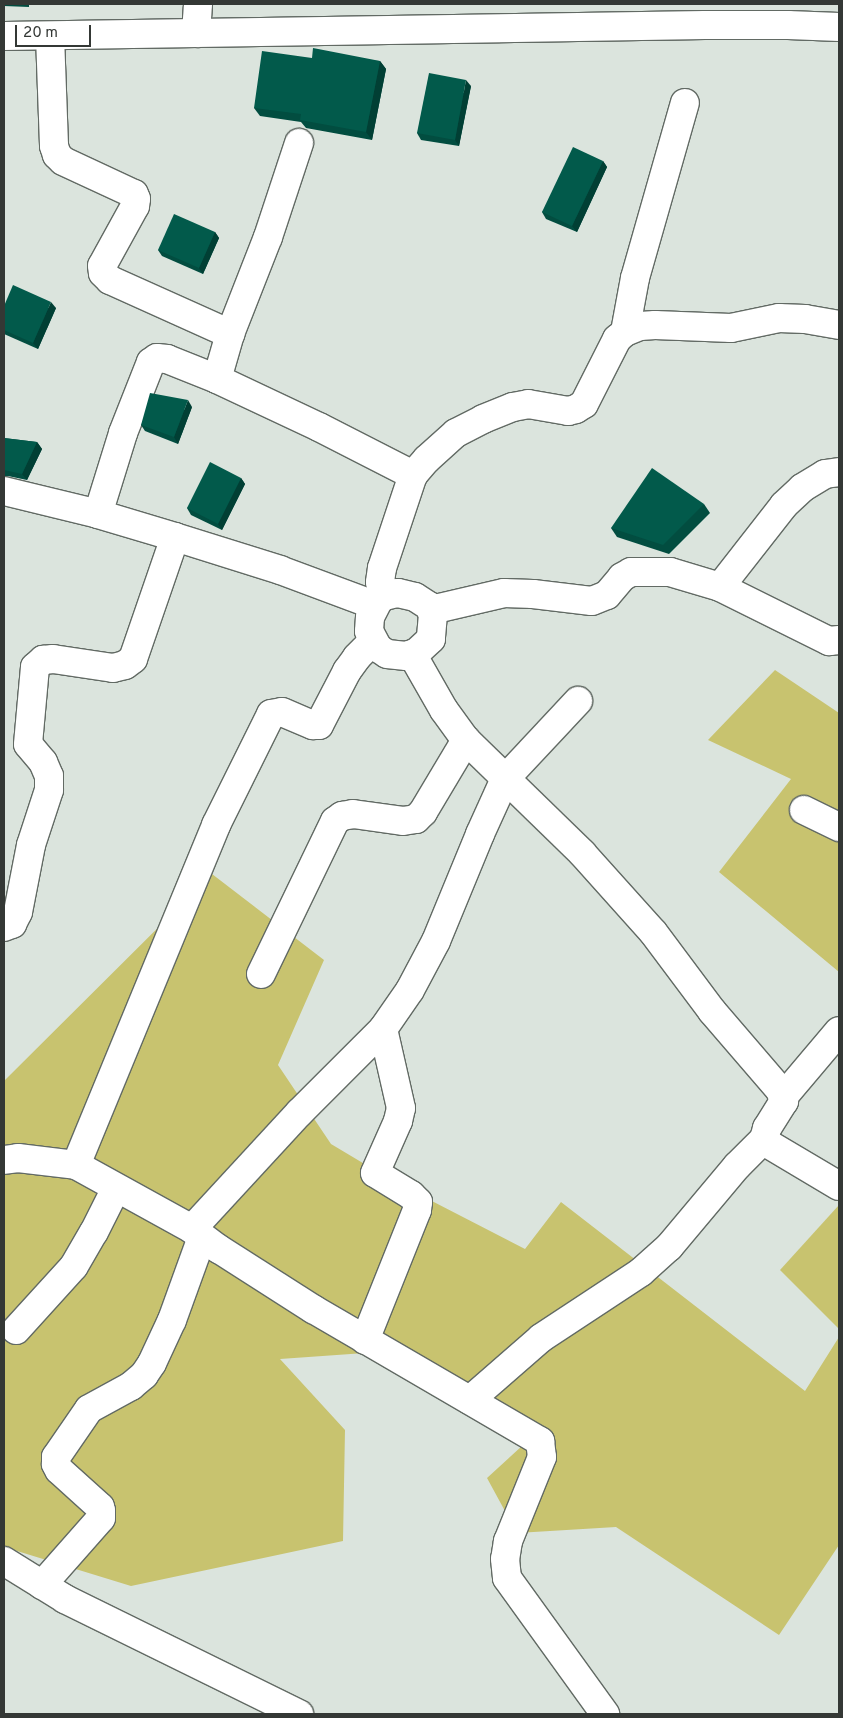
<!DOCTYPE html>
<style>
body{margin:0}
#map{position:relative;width:843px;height:1718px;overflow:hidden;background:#dbe4dd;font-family:Overpass,sans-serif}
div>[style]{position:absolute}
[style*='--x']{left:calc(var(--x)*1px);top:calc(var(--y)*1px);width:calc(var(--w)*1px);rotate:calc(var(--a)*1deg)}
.green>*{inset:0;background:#c8c36f}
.roads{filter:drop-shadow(1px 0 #626a64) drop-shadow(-1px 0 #626a64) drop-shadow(0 1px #626a64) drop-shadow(0 -1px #626a64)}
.minor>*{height:28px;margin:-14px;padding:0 14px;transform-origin:14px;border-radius:14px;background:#fff}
.wall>*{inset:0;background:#024d40}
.shaded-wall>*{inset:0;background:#013f34}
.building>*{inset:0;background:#025a4b}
span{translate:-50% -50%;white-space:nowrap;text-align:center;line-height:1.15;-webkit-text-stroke:5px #fff;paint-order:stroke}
.frame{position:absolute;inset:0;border:5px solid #343835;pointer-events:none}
.scale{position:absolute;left:15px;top:25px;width:76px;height:22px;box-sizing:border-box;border:2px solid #343835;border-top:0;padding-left:6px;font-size:15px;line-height:18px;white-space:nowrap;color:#343835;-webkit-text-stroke:4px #fff;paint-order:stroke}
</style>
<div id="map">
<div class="green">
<div style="clip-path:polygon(775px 670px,839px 713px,839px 972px,719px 872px,791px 779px,708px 740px)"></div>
<div style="clip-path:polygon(212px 874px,324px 960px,278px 1065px,331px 1144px,393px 1181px,525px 1249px,561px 1202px,805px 1391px,839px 1337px,839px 1545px,779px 1635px,616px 1527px,517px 1533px,487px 1478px,534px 1435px,365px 1353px,280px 1359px,345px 1430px,343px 1541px,131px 1586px,4px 1547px,4px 1081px)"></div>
<div style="clip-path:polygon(839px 1205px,839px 1329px,780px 1270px)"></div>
</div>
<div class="roads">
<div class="minor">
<div style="--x:196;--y:33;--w:29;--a:-86"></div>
<div style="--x:4;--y:36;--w:701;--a:-0.9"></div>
<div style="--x:705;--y:25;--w:83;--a:0"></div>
<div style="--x:788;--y:25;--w:51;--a:2.2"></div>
<div style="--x:50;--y:36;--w:110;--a:87.9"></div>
<div style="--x:54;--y:146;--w:9;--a:72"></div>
<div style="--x:57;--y:155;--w:8;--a:45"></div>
<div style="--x:63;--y:161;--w:78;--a:24.9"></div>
<div style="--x:134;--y:194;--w:5;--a:68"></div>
<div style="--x:136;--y:199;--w:7;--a:98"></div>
<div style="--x:135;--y:206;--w:68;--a:118.8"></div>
<div style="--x:102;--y:266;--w:7;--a:82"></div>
<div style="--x:103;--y:273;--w:10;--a:45"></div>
<div style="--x:110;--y:280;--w:132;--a:24.2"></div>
<div style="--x:625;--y:332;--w:55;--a:-79.5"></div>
<div style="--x:635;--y:278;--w:182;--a:-74.1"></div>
<div style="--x:217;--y:379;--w:47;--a:-73.9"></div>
<div style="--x:230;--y:334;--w:104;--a:-68.6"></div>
<div style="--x:268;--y:237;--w:99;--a:-71.7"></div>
<div style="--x:4;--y:491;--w:97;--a:13.7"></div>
<div style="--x:98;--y:514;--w:80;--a:16.6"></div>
<div style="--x:175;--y:537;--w:110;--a:17.4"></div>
<div style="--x:280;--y:570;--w:100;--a:20.4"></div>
<div style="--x:98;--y:514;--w:85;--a:-72.8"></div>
<div style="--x:123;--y:433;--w:76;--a:-68.5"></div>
<div style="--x:151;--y:362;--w:7;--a:-34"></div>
<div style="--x:157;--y:358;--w:10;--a:6"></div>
<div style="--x:167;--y:359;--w:54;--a:21.8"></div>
<div style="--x:217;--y:379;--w:113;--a:25.2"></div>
<div style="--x:319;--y:427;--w:106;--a:27.1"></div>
<div style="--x:720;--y:587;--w:104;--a:-52"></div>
<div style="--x:784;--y:505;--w:25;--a:-43"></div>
<div style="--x:802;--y:488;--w:27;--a:-31"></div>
<div style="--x:825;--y:474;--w:14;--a:-8"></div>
<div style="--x:398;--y:593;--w:17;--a:13"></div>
<div style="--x:415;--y:597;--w:17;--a:33"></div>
<div style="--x:429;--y:606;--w:9;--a:63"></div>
<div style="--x:433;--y:614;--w:25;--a:95"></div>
<div style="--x:431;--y:639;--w:21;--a:137"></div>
<div style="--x:416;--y:653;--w:10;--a:163"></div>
<div style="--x:406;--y:656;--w:19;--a:-174"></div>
<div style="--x:387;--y:654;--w:11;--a:-146"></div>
<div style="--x:378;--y:648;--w:19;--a:-118"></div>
<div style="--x:369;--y:631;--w:14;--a:-86"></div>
<div style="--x:370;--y:617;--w:22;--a:-63"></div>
<div style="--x:380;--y:597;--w:18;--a:-13"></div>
<div style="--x:383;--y:597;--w:15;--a:-101"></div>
<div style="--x:380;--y:582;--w:14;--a:-82"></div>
<div style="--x:382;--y:568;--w:98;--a:-71.6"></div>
<div style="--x:413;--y:475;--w:21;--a:-49"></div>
<div style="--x:427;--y:459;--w:39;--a:-42"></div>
<div style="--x:456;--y:433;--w:30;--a:-27"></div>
<div style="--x:483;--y:419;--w:32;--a:-22"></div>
<div style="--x:513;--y:407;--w:15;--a:-11"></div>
<div style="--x:528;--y:404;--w:41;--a:9.9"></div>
<div style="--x:568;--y:411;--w:8;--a:-14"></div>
<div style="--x:576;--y:409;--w:9;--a:-32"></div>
<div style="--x:584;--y:404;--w:73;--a:-63.1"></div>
<div style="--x:617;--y:339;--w:11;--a:-41"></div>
<div style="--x:625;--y:332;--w:16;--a:-22"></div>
<div style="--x:640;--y:326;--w:15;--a:-4"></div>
<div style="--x:655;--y:325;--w:76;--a:2.3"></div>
<div style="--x:731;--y:328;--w:49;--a:-11.8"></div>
<div style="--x:779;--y:318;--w:26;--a:2"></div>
<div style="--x:805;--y:319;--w:35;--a:10"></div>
<div style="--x:431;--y:610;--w:75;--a:-13.1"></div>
<div style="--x:504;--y:593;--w:29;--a:2"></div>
<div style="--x:533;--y:594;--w:59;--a:6.8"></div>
<div style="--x:592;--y:601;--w:16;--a:-22"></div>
<div style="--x:607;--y:595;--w:23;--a:-50"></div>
<div style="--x:622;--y:577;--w:10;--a:-29"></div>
<div style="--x:631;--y:572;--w:39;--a:0"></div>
<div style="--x:670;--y:572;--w:52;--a:16.7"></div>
<div style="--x:720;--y:587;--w:122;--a:26.4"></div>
<div style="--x:829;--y:641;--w:10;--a:-6"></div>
<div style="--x:412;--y:654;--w:64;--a:60.3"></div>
<div style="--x:444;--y:710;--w:37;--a:54"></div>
<div style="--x:466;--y:740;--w:162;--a:44.2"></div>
<div style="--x:582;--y:853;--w:106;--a:48.1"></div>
<div style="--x:653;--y:932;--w:99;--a:53.2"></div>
<div style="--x:712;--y:1011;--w:104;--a:49.3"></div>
<div style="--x:780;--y:1090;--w:12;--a:70"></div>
<div style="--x:784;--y:1101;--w:32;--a:122"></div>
<div style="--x:767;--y:1128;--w:11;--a:105"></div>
<div style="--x:764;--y:1139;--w:8;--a:45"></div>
<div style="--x:770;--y:1145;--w:80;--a:30.7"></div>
<div style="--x:804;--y:810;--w:39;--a:26"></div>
<div style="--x:4;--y:927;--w:9;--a:-21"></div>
<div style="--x:12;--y:924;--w:13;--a:-63"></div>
<div style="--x:18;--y:912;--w:68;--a:-79"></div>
<div style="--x:31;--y:845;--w:58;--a:-71.9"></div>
<div style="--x:49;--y:790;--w:14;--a:-90"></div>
<div style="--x:49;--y:776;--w:15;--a:-113"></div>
<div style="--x:43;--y:762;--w:23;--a:-130"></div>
<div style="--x:28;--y:744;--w:77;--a:-84.8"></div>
<div style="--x:35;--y:667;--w:11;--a:-41"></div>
<div style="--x:43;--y:660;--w:10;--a:-6"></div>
<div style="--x:53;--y:659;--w:61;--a:8.5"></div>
<div style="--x:113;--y:668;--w:12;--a:-14"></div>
<div style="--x:125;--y:665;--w:10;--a:-37"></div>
<div style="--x:133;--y:659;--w:129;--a:-71"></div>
<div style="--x:261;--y:974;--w:170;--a:-64.2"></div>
<div style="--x:335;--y:821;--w:9;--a:-36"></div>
<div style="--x:342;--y:816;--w:11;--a:-10"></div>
<div style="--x:353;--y:814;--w:50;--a:8"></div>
<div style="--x:403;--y:821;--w:13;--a:-9"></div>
<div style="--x:416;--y:819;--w:10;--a:-45"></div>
<div style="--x:423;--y:812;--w:84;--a:-59.2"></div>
<div style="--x:784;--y:1096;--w:85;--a:-49.8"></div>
<div style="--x:4;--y:1160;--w:14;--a:-8"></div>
<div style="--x:18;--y:1158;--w:58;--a:6.9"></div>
<div style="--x:76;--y:1165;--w:132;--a:28.9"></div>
<div style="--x:192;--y:1229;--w:34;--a:37"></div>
<div style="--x:219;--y:1249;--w:112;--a:32.6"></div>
<div style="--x:313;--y:1309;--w:263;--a:30.2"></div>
<div style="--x:540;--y:1441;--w:16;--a:83"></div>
<div style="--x:542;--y:1457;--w:91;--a:112"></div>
<div style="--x:508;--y:1541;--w:18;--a:99"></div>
<div style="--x:505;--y:1559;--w:19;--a:84"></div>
<div style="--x:507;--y:1578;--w:168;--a:54.2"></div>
<div style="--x:76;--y:1165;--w:368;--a:-67.6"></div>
<div style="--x:216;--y:825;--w:124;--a:-63.6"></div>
<div style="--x:271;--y:714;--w:11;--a:-10"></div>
<div style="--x:282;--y:712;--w:34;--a:23"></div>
<div style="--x:313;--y:725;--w:6;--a:0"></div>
<div style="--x:319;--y:725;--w:61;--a:-62.6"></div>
<div style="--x:347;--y:671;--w:17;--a:-54"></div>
<div style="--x:357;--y:657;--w:23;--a:-45"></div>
<div style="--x:192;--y:1229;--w:158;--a:-47.3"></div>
<div style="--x:299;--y:1113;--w:119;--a:-45"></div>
<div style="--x:383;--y:1029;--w:47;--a:-55.3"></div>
<div style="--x:410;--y:990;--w:55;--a:-62"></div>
<div style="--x:436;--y:941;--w:116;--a:-67.6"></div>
<div style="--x:480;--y:834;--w:60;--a:-65.6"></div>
<div style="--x:505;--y:779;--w:107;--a:-46.9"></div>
<div style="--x:16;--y:1330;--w:86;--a:-47.8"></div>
<div style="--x:74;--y:1266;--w:39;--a:-60"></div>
<div style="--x:94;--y:1232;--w:49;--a:-63.4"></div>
<div style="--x:365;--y:1340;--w:140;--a:-68.2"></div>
<div style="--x:417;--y:1210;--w:8;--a:-83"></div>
<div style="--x:418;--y:1202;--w:10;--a:-135"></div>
<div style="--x:411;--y:1195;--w:42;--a:-148.6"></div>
<div style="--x:375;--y:1173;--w:57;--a:-66.1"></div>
<div style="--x:398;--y:1121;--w:13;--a:-77"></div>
<div style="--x:401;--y:1108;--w:81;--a:-102.8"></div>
<div style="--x:470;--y:1400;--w:94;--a:-41.1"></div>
<div style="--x:541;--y:1338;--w:120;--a:-33.4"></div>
<div style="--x:641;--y:1272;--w:38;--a:-42"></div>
<div style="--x:669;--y:1247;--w:106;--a:-50"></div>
<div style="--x:737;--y:1166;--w:38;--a:-45"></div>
<div style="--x:4;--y:1561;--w:72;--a:31.9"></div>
<div style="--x:65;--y:1599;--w:261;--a:26.2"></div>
<div style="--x:42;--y:1585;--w:89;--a:-48.6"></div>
<div style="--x:101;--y:1518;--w:7;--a:-90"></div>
<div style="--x:101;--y:1511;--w:4;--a:-104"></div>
<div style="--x:100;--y:1507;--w:55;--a:-137.9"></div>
<div style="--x:59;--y:1470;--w:7;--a:-117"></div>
<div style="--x:56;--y:1464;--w:7;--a:-90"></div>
<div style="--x:56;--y:1457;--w:58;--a:-55.5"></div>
<div style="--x:89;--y:1409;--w:48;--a:-28.7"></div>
<div style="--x:131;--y:1386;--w:17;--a:-40"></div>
<div style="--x:144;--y:1375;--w:14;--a:-56"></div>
<div style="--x:152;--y:1363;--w:47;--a:-65.1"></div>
<div style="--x:172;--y:1320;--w:88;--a:-70.1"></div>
</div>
</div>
<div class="wall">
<div style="clip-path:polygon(4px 4px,29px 4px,29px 7px,4px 6px)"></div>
<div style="clip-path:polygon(312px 58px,380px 61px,386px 69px,372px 140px,306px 128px,301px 122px,260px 116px,254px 108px)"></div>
<div style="clip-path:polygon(471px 86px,459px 146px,421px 140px,417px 133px)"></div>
<div style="clip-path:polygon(603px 161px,607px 167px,577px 232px,546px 219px,542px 212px)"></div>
<div style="clip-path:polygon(215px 232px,219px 238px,203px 274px,162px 256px,158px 250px)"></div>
<div style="clip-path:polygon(4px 306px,56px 308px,38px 349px,4px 334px)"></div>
<div style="clip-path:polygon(192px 407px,178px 444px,145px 431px,141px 425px)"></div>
<div style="clip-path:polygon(4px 438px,37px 442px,42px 449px,27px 480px,8px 476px,4px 476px)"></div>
<div style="clip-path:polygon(241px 478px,245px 484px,222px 530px,191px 515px,187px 508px)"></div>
<div style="clip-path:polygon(704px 504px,710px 513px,669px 554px,617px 537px,611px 528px)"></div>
</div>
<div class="shaded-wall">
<div style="clip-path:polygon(380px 61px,386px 69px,372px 140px,366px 132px)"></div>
<div style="clip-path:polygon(466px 80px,471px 86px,459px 146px,455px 140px)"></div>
<div style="clip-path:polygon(603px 161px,607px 167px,577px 232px,572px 226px)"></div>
<div style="clip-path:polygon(215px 232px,219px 238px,203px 274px,199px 268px)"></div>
<div style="clip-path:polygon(51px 302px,56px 308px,38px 349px,33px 343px)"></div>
<div style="clip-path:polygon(188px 400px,192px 407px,178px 444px,174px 437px)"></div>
<div style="clip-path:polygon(37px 442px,42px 449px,27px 480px,22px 474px)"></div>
<div style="clip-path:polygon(241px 478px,245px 484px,222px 530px,218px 524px)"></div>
</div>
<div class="building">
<div style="clip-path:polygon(313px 48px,380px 61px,366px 132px,300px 120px,301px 114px,254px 108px,262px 51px,312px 58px)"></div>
<div style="clip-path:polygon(429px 73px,466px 80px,455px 140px,417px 133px)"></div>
<div style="clip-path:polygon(573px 147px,603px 161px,572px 226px,542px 212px)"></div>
<div style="clip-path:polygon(174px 214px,215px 232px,199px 268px,158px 250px)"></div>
<div style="clip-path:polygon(13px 285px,51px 302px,33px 343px,4px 330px,4px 306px)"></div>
<div style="clip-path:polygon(150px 393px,188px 400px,174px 437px,141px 425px)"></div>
<div style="clip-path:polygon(4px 438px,37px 442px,22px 474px,4px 470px)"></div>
<div style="clip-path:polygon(210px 462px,241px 478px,218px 524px,187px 508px)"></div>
<div style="clip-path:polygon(652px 468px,704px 504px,663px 545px,611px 528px)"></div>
</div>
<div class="frame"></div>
<div class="scale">20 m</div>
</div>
